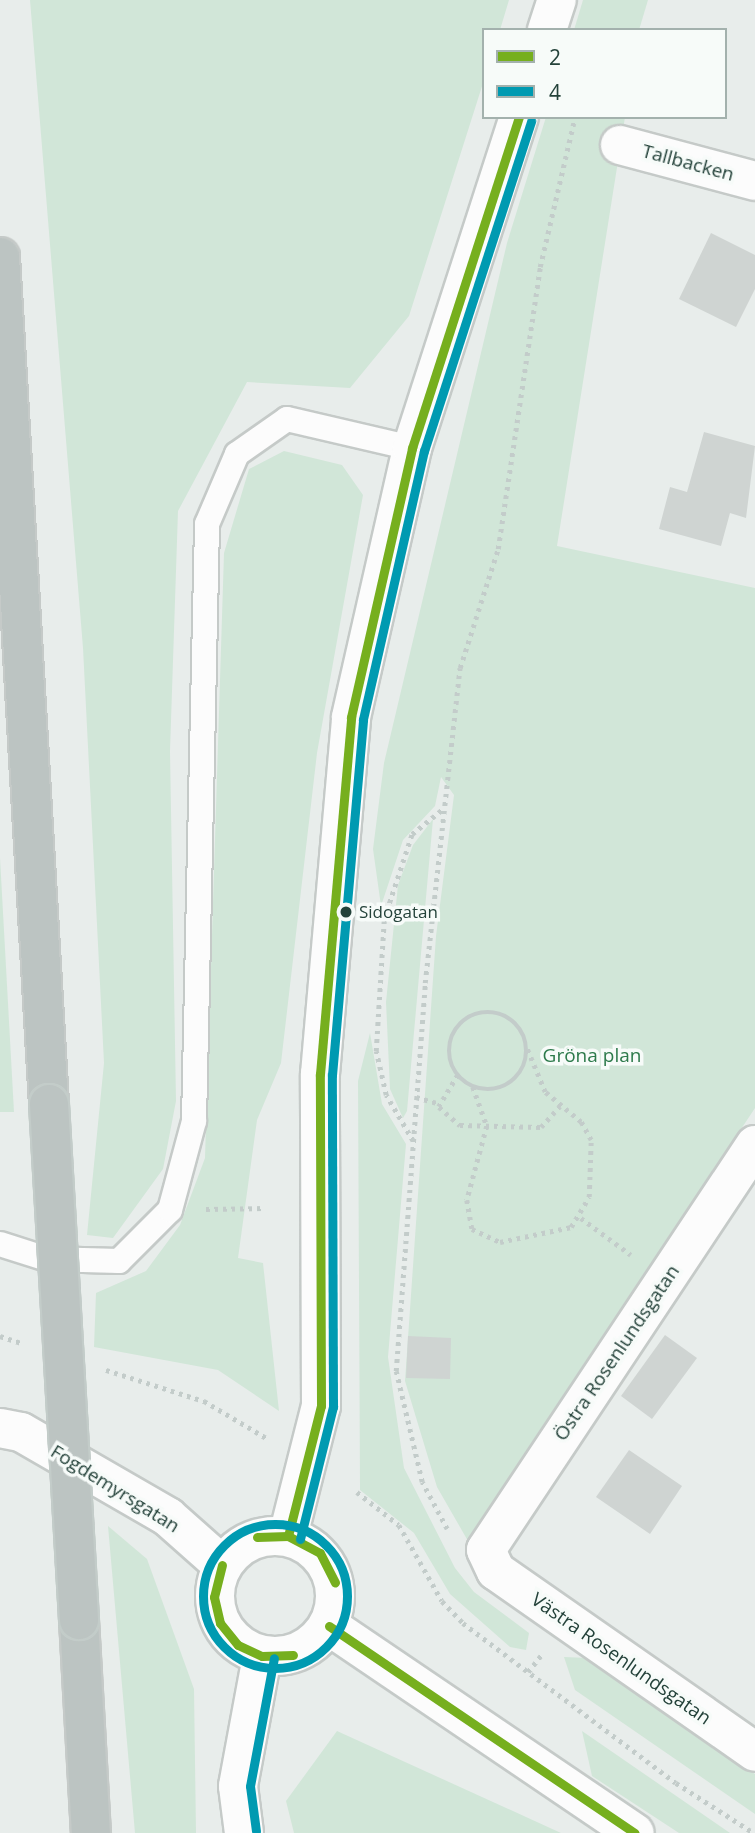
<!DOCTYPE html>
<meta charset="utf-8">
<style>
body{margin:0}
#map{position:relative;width:755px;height:1833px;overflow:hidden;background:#e8edeb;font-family:"Open Sans",sans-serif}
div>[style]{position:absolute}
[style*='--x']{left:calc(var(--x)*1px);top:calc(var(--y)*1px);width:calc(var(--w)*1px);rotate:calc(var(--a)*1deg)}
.green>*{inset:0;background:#d1e6d8}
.building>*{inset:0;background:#cfd4d2}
.path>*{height:4.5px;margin-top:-2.25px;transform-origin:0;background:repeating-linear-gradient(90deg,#c3ccca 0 3.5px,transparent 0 8.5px)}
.path>.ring{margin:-2.25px;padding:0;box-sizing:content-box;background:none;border:4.5px solid #c3ccca;border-radius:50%}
.roads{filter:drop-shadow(2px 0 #c5cac8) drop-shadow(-2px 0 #c5cac8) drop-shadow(0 2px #c5cac8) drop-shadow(0 -2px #c5cac8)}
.service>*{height:24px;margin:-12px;padding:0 12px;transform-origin:12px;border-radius:12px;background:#fcfcfc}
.minor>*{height:38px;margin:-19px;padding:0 19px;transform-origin:19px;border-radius:19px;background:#fcfcfc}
.tertiary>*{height:38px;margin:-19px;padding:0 19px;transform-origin:19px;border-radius:19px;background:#fcfcfc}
.tertiary>.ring{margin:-19px;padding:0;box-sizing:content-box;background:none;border:38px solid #fcfcfc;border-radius:50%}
.motorway>*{height:38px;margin:-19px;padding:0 19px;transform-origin:19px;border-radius:19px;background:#bcc4c2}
.bridges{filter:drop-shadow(2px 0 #c3ccc9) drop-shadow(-2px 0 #c3ccc9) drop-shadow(0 2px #c3ccc9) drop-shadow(0 -2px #c3ccc9)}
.motorway-bridge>*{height:38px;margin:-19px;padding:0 19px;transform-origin:19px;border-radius:19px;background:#bcc4c2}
.bus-1>*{height:9px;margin:-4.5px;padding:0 4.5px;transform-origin:4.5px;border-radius:4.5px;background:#76af1e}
.bus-2>*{height:9px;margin:-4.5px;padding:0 4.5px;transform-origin:4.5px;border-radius:4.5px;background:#009ab1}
.bus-2>.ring{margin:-4.5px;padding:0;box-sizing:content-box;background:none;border:9px solid #009ab1;border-radius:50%}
.dots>*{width:19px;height:19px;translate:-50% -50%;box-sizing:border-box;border:4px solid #f7fbf9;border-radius:50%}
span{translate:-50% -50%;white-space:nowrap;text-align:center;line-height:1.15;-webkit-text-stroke:7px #f7fbf9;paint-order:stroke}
.bus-label{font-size:17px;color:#24423a}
.left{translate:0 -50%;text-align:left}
.street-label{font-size:19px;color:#24423a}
.park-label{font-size:19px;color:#2d7a4b}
.legend{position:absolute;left:482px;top:28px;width:245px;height:91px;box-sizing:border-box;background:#f7fbf9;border:2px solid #a3b1ad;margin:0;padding:9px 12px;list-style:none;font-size:21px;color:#24423a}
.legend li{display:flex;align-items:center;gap:14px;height:35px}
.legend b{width:35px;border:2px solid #a3b1ad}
</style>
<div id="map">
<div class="green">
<div style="clip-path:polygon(30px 0,509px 0,500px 30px,484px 30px,484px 80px,409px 316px,350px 388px,247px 382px,178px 511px,170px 751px,176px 1101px,163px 1169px,113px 1238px,87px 1235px,104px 1063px,83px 648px)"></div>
<div style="clip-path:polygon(583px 0,648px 0,639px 30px,574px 30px)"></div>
<div style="clip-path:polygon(546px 117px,625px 117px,557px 546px,755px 588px,755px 1108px,468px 1541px,437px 1487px,405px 1381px,436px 936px,454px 795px,441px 777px,435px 806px,403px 840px,381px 906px,373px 849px,384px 763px,507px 243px)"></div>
<div style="clip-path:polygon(284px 451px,342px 465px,363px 495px,317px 753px,281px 1063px,257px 1120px,238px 1258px,263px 1263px,279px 1411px,218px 1370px,94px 1347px,96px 1293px,146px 1271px,180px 1225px,205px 1158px,224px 553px,249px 469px)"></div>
<div style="clip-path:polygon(433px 819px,407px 1111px,403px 1118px,390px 1089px,386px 1002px,398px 885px,413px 845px)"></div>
<div style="clip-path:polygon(0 858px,14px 1112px,0 1112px)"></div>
<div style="clip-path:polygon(370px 1033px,382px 1104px,406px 1144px,388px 1357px,404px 1468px,455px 1568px,474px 1592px,529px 1633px,526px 1650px,510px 1647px,450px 1594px,414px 1533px,360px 1490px,358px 1081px)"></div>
<div style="clip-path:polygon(108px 1526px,147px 1559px,194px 1689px,196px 1833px,135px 1833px)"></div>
<div style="clip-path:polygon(564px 1657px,588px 1658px,755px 1774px,755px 1814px,575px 1690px)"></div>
<div style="clip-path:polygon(337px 1731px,561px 1833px,294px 1833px,286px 1801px)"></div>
<div style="clip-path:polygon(582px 1731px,730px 1833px,679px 1833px,592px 1776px)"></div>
</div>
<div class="building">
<div style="clip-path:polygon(711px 233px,755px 255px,755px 289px,736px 327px,679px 299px)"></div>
<div style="clip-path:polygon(704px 432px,755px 446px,746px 518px,730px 513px,721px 546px,659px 529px,670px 487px,687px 492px)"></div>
<div style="clip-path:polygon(665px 1335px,697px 1358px,652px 1419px,621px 1396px)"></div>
<div style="clip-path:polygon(408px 1336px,451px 1338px,450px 1379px,406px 1378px)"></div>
<div style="clip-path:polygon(629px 1450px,682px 1486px,650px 1534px,596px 1497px)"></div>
</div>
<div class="path">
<div class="ring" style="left:449px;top:1012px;width:73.5px;height:73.5px"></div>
<div style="--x:458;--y:1075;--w:37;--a:121"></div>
<div style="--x:439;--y:1107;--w:28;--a:41"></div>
<div style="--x:460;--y:1125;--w:81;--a:1.4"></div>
<div style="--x:541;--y:1127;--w:28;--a:-48"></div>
<div style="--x:473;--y:1087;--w:41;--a:70.3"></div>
<div style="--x:487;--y:1126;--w:77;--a:105.1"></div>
<div style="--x:467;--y:1200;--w:29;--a:80"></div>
<div style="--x:472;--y:1229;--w:31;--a:25"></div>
<div style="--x:500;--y:1242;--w:73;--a:-11.9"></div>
<div style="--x:571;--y:1227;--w:35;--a:-59"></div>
<div style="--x:589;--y:1197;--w:57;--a:-88"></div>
<div style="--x:591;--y:1140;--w:21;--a:-119"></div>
<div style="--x:581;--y:1122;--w:47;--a:-140.2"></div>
<div style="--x:545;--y:1092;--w:47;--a:-112.7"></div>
<div style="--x:416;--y:1097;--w:25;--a:16"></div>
<div style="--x:413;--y:1141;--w:53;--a:-120.4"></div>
<div style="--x:386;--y:1095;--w:45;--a:-102.8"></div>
<div style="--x:376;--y:1051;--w:132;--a:-86.5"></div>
<div style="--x:384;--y:919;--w:89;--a:-71.8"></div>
<div style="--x:412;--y:834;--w:40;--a:-39"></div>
<div style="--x:206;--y:1209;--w:57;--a:-1"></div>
<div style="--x:581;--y:1218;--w:62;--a:36.5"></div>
<div style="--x:0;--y:1336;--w:22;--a:18"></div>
<div style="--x:106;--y:1370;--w:103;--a:17.6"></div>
<div style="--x:204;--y:1401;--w:74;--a:30.7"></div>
<div style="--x:357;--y:1492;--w:53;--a:38.2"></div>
<div style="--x:399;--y:1525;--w:87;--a:60.5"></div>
<div style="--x:442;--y:1601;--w:30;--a:46"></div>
<div style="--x:463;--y:1623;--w:266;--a:36.9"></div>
<div style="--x:676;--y:1783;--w:93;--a:32.7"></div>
<div style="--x:447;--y:1529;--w:53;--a:-118"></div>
<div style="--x:422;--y:1482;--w:114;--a:-103.2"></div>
<div style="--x:396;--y:1371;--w:389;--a:-85.7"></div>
<div style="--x:425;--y:983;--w:317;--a:-83.7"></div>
<div style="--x:460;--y:668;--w:125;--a:-72.3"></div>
<div style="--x:498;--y:549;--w:285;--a:-81.5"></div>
<div style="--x:540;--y:267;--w:154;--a:-76.9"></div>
<div style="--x:528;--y:1672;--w:23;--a:-52"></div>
</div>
<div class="roads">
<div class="service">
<div style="--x:0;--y:1244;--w:49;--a:17.7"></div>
<div style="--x:47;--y:1259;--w:72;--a:1.6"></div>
<div style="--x:119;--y:1261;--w:72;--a:-45"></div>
<div style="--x:170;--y:1210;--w:92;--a:-74.9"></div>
<div style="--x:194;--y:1121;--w:597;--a:-88.75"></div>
<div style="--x:207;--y:524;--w:76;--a:-66.8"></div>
<div style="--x:237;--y:454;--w:61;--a:-35"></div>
<div style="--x:287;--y:419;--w:128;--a:13.1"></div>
</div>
<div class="minor">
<div style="--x:620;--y:145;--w:140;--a:14.9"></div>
<div style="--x:755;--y:1145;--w:486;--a:123.6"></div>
<div style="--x:486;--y:1550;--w:23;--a:65"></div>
<div style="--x:496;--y:1571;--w:316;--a:34.9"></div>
<div style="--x:329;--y:1626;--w:369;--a:34.1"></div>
</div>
<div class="tertiary">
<div style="--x:547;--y:30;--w:32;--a:-72"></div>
<div style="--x:0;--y:1428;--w:21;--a:11"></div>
<div style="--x:21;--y:1432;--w:170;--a:30"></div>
<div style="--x:168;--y:1517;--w:72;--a:41.6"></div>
<div class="ring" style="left:215px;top:1536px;width:82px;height:82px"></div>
<div style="--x:288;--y:1536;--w:134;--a:-75.8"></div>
<div style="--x:321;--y:1406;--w:332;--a:-90.2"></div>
<div style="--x:320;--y:1074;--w:358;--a:-85"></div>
<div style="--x:351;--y:717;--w:276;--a:-77.2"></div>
<div style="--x:412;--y:448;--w:348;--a:-72.1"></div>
<div style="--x:244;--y:1833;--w:47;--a:-97.3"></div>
<div style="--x:238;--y:1786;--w:132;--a:-79.5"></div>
</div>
<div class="motorway">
<div style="--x:0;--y:257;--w:848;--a:86.69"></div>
<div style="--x:79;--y:1620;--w:213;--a:86.8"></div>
</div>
</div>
<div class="bridges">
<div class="motorway-bridge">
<div style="--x:49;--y:1104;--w:517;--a:86.67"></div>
</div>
</div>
<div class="bus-1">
<div style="--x:288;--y:1536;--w:134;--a:-75.8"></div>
<div style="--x:321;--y:1406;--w:332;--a:-90.2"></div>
<div style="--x:320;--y:1074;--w:358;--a:-85"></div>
<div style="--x:351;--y:717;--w:276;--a:-77.2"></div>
<div style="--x:412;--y:448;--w:348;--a:-72.1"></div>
<div style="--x:257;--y:1537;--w:31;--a:-2"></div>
<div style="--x:288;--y:1536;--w:36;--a:28"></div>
<div style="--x:320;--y:1553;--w:33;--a:63"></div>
<div style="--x:222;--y:1565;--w:33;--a:104"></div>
<div style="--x:214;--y:1597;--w:27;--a:77"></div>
<div style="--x:220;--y:1623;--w:28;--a:51"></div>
<div style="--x:238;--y:1645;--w:26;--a:25"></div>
<div style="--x:262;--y:1656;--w:31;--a:-2"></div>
<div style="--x:329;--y:1626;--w:369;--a:34.1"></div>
</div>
<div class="bus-2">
<div class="ring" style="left:203px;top:1524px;width:135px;height:135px"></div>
<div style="--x:300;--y:1539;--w:136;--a:-76"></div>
<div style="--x:333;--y:1407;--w:332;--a:-90.2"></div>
<div style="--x:332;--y:1075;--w:357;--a:-85"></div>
<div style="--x:363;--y:719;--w:275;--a:-77.2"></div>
<div style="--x:424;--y:451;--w:347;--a:-72"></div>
<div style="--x:256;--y:1831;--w:45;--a:-97.6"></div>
<div style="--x:250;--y:1786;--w:130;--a:-79.4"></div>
</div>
<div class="dots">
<div style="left:346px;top:912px;background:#24423a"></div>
</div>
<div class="bus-label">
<span class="left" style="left:359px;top:912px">Sidogatan</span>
</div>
<div class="street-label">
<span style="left:688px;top:163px;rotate:15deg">Tallbacken</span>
<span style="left:617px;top:1353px;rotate:-56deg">Östra Rosenlundsgatan</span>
<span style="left:115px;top:1489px;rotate:32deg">Fogdemyrsgatan</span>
<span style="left:621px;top:1659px;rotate:35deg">Västra Rosenlundsgatan</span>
</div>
<div class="park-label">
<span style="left:592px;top:1056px">Gröna plan</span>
</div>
<ul class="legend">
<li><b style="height:9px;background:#76af1e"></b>2</li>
<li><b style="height:9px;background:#009ab1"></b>4</li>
</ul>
</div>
